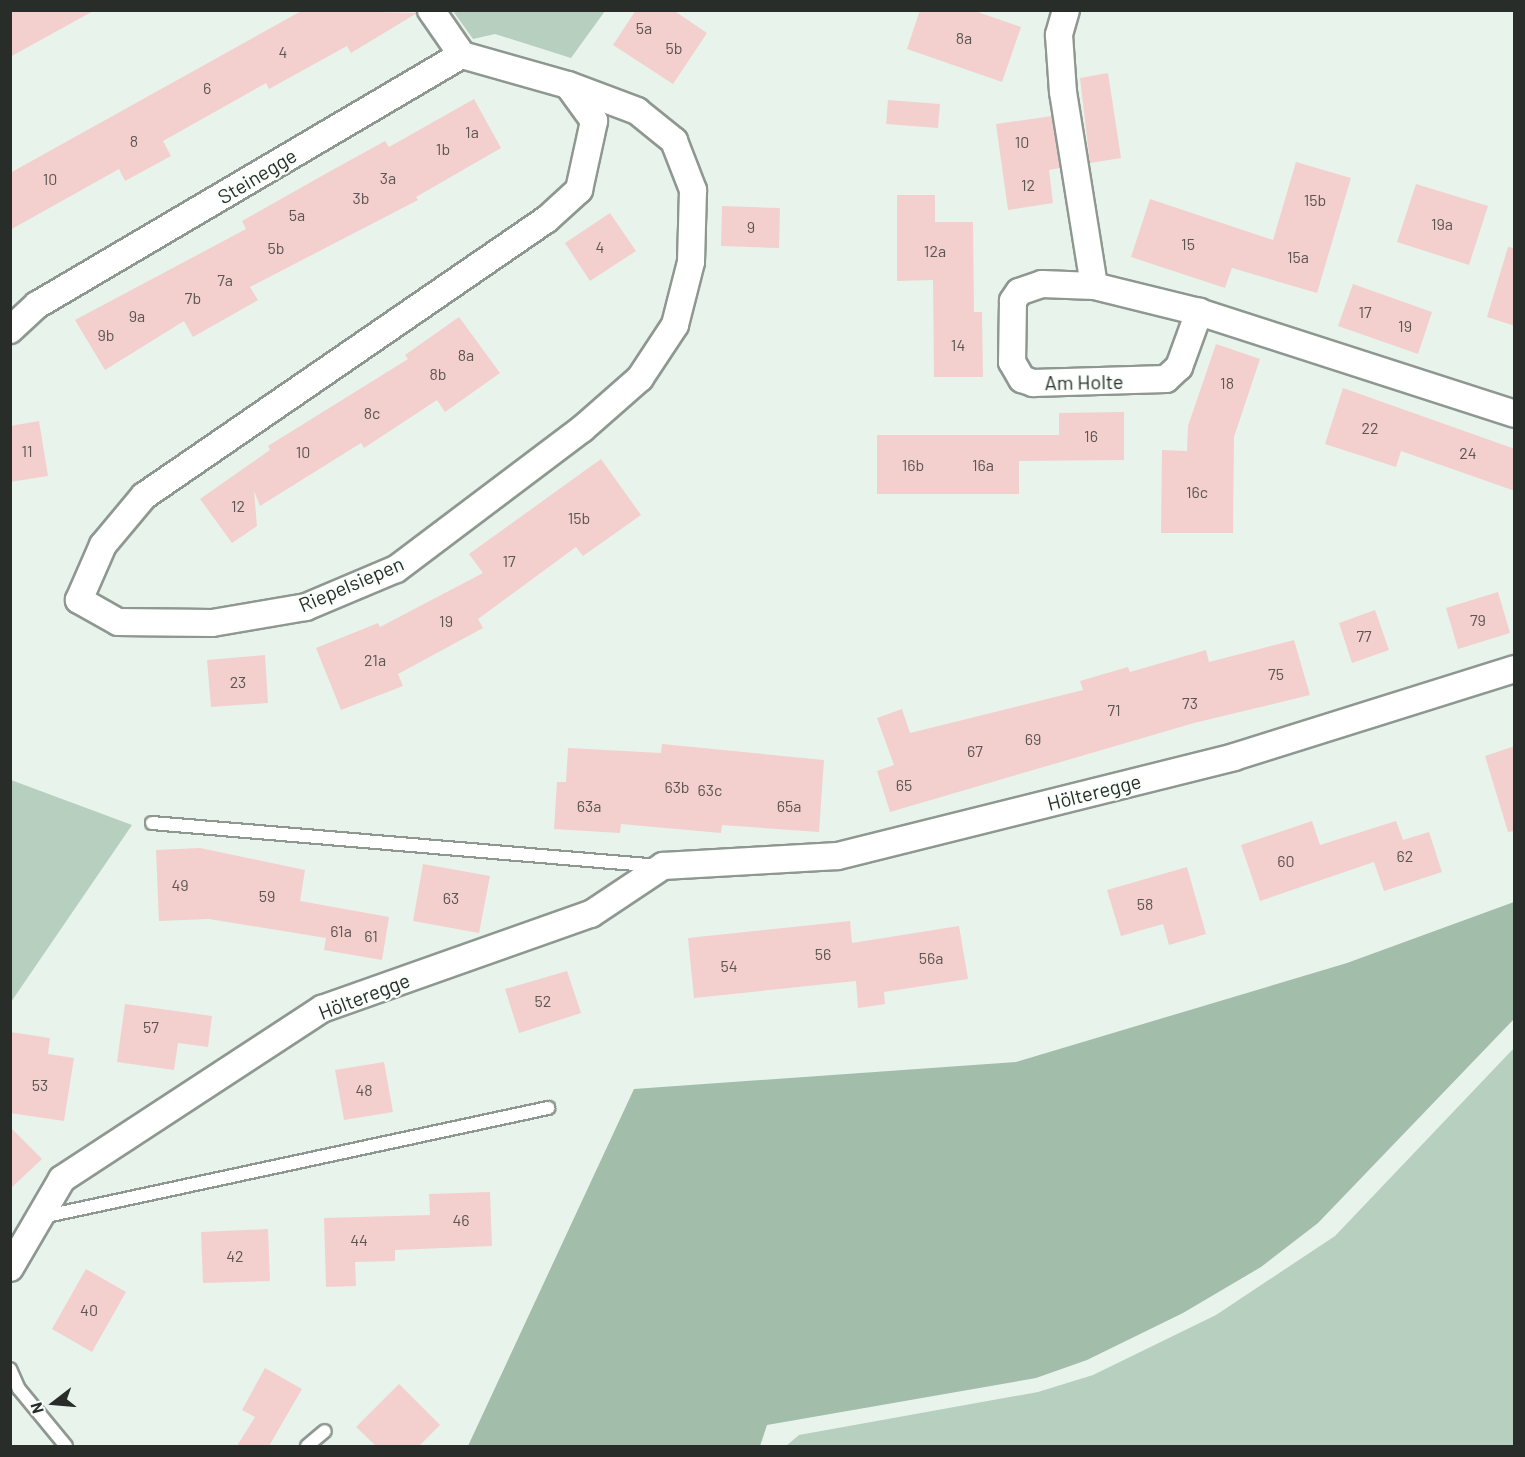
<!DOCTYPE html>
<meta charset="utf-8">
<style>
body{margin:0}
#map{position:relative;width:1525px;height:1457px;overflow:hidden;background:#e8f3eb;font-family:Barlow,sans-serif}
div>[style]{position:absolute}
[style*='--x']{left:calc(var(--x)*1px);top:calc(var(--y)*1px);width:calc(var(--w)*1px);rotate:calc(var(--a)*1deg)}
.green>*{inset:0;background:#b7cfbe}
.forest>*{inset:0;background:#a2bdaa}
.building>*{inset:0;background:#f3d0cd}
.roads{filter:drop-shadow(2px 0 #8e9890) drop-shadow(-2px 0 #8e9890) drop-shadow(0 2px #8e9890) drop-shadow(0 -2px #8e9890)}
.service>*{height:12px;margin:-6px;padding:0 6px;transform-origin:6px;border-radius:6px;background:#fff}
.minor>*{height:26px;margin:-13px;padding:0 13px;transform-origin:13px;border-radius:13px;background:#fff}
span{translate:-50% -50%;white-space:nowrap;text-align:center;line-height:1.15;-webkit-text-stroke:4.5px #f8fffa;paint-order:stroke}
.number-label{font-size:16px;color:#5c5653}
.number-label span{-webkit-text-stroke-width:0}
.street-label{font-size:20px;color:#292d2a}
.frame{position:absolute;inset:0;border:12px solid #292d2a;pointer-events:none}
.north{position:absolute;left:24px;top:1373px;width:60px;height:60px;-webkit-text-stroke:4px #f8fffa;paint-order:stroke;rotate:254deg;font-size:16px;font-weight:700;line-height:24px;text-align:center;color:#292d2a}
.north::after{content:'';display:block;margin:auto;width:21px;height:27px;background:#292d2a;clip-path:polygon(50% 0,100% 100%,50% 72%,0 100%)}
</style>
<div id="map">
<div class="green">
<div style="clip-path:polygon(453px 11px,605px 11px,571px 58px,495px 34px,473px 39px)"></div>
<div style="clip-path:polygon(11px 780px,132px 825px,11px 1002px,10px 780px)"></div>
<div style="clip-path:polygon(1514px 1048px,1514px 1446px,786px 1446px,799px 1435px,1038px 1392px,1093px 1375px,1216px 1315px,1335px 1236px)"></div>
</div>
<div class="forest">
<div style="clip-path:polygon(1514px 902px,1514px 1019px,1318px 1223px,1261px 1267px,1183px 1313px,1087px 1360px,1036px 1378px,767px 1425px,760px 1446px,468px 1446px,634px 1089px,1016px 1062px,1347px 963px)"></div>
</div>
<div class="building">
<div style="clip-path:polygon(10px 10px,95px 10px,10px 57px)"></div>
<div style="clip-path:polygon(303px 10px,417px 13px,351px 53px,347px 46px,269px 89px,266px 83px,163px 141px,171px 156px,125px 181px,119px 169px,10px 230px,10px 173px)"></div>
<div style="clip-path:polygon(636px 10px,673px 10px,707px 33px,673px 84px,613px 45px)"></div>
<div style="clip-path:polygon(920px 10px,972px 10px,1021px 27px,1002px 82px,907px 49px)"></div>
<div style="clip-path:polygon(1108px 73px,1121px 158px,1090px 163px,1080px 78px)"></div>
<div style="clip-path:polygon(474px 99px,501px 148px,416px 197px,418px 200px,250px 287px,258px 300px,193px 337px,184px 321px,105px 370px,75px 320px,246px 229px,242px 221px,327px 173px,385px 141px,389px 147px)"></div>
<div style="clip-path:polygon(888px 100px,940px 104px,938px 128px,886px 124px)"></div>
<div style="clip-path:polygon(1052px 116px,1060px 168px,1049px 170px,1053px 203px,1008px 210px,996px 124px)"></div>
<div style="clip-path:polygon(1296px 162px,1351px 178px,1317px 293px,1232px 268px,1225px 288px,1131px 257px,1150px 199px,1273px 240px)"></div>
<div style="clip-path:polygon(1416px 184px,1488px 206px,1469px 265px,1397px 242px)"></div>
<div style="clip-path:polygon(897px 195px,935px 195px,935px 222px,973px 222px,974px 312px,982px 312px,983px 377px,934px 377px,933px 280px,897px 281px)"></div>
<div style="clip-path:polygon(722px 206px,780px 208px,779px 248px,721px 246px)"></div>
<div style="clip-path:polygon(610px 213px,636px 251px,590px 281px,565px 243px)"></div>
<div style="clip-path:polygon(1508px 247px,1515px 248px,1515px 326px,1487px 317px)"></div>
<div style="clip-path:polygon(1353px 284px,1432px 312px,1418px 354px,1338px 326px)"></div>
<div style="clip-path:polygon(459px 317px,500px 373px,445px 412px,437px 400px,364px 448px,361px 443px,260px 506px,254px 491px,257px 526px,232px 543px,200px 499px,270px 450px,268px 446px,408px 359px,405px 355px)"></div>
<div style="clip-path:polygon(1216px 344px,1260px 359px,1234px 437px,1233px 533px,1161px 533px,1162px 450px,1187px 451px,1188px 426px)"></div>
<div style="clip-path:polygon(1343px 388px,1515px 449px,1515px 491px,1401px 451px,1396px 467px,1325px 444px)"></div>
<div style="clip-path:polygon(1124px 412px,1124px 460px,1019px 461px,1019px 494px,877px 494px,877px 435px,1059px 435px,1059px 413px)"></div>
<div style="clip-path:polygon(39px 421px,48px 476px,10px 482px,10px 426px)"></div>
<div style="clip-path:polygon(601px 459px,641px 515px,583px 556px,576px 547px,478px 619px,483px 628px,398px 674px,403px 686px,341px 710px,316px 648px,378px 623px,380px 627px,483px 573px,469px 554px)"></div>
<div style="clip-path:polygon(1498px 592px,1510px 633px,1458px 649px,1446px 608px)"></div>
<div style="clip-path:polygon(1375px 610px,1389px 650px,1352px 663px,1339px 623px)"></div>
<div style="clip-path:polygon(1294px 640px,1310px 695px,1194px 723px,890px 812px,877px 771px,894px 765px,877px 718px,902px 709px,910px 733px,1083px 690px,1080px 681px,1128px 667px,1130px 672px,1206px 650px,1209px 662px)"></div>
<div style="clip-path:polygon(265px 655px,268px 703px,211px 707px,207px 660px)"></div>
<div style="clip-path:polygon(662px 744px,824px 760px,819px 832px,722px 825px,721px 833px,621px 824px,620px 833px,554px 829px,557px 782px,566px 782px,568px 748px,661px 753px)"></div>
<div style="clip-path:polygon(1515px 746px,1515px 831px,1508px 832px,1485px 756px)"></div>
<div style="clip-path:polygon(1312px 821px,1320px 845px,1396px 821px,1403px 840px,1429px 832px,1442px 872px,1384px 891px,1374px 862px,1260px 901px,1241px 845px)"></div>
<div style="clip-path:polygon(200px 848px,305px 870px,300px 901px,389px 917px,382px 960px,324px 950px,326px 938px,209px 919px,159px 921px,156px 850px)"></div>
<div style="clip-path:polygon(423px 864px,490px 876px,479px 933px,413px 921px)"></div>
<div style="clip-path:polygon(1187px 867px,1206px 934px,1169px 945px,1163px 924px,1121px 936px,1107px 890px)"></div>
<div style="clip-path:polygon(850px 921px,852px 943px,959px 926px,968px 979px,884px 992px,885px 1004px,858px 1008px,856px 981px,694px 998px,688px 938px)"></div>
<div style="clip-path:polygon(567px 971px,581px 1013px,519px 1033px,505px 989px)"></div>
<div style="clip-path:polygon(125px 1004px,212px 1016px,208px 1047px,178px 1043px,174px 1070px,117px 1062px)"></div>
<div style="clip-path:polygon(10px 1032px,50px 1038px,48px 1054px,74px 1058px,64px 1121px,10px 1113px)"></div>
<div style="clip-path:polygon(384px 1062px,393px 1112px,344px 1120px,335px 1070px)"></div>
<div style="clip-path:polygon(10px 1127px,42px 1159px,10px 1189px)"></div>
<div style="clip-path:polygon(490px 1192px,492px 1246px,395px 1250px,395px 1261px,355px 1262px,356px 1286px,326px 1287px,324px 1218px,430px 1215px,429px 1194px)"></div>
<div style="clip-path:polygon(268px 1229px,270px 1281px,203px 1283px,201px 1232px)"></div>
<div style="clip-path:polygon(86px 1269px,126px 1292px,92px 1352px,52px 1329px)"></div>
<div style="clip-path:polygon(265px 1368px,302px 1389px,269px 1446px,237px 1446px,255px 1417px,242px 1410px)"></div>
<div style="clip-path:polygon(399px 1384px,440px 1425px,419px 1446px,376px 1446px,356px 1427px)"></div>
</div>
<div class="roads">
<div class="service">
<div style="--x:152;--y:823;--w:509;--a:4.85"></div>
<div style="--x:42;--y:1217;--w:518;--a:-12.16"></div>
<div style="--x:10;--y:1369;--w:22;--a:66"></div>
<div style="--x:19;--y:1389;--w:74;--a:50.5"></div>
<div style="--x:307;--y:1446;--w:23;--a:-40"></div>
</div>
<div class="minor">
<div style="--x:1066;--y:10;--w:26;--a:106"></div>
<div style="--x:1059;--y:35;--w:57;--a:86"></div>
<div style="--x:1063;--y:92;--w:196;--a:80.9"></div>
<div style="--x:1094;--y:286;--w:108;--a:13.9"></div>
<div style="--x:1199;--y:312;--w:331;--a:17.9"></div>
<div style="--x:462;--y:55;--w:110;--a:15.8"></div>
<div style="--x:568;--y:85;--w:74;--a:20.6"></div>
<div style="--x:637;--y:111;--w:48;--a:39"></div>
<div style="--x:674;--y:141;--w:53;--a:68.8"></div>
<div style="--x:693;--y:190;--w:72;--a:91.6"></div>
<div style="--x:691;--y:262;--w:65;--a:104.3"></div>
<div style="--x:675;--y:325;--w:64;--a:123.4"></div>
<div style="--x:640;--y:378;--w:77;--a:138.7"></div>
<div style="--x:582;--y:429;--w:233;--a:143"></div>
<div style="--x:396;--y:569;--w:98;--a:157.1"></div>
<div style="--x:306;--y:607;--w:95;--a:170.3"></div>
<div style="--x:212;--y:623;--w:94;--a:-179.4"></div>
<div style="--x:118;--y:622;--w:45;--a:-150.6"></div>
<div style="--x:79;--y:600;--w:60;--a:-66.4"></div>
<div style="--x:103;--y:545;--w:64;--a:-50.1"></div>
<div style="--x:144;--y:496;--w:488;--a:-34.5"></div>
<div style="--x:546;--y:220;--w:45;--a:-42.3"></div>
<div style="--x:579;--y:190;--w:71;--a:-77.7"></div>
<div style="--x:594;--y:121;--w:44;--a:-125.8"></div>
<div style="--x:1094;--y:286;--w:52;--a:-177.8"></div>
<div style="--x:1042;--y:284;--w:24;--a:161"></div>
<div style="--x:1019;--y:292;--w:11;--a:124"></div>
<div style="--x:1013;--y:301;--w:61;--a:90.9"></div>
<div style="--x:1012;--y:362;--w:20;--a:60"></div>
<div style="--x:1022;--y:379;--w:12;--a:20"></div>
<div style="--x:1033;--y:383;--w:133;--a:-1.7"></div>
<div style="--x:1166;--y:379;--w:18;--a:-43"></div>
<div style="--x:1179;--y:367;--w:59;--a:-70"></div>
<div style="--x:10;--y:330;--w:37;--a:-43"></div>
<div style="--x:37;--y:305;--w:493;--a:-30.5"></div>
<div style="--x:462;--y:55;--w:55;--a:-124.6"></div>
<div style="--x:10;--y:1268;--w:103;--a:-59.7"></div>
<div style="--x:62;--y:1179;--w:311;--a:-33.2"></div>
<div style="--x:322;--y:1009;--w:285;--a:-19.5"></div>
<div style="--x:591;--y:914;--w:87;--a:-33.7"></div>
<div style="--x:663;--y:866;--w:175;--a:-3.3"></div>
<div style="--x:838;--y:856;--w:408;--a:-14"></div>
<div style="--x:1234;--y:757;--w:294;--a:-17.4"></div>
</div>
</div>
<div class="number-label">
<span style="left:644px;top:28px">5a</span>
<span style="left:964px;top:38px">8a</span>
<span style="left:674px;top:48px">5b</span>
<span style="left:283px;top:52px">4</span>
<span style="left:207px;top:88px">6</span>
<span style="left:472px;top:132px">1a</span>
<span style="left:134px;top:141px">8</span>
<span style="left:1022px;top:142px">10</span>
<span style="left:443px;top:149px">1b</span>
<span style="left:388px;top:178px">3a</span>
<span style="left:50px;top:179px">10</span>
<span style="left:1028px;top:185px">12</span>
<span style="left:361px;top:198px">3b</span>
<span style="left:1315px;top:200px">15b</span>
<span style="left:297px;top:215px">5a</span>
<span style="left:1442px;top:224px">19a</span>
<span style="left:751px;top:227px">9</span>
<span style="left:1188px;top:244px">15</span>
<span style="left:600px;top:247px">4</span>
<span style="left:276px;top:248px">5b</span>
<span style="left:935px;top:251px">12a</span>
<span style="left:1298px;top:257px">15a</span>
<span style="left:225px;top:280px">7a</span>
<span style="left:193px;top:298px">7b</span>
<span style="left:1365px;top:312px">17</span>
<span style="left:137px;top:316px">9a</span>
<span style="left:1405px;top:326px">19</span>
<span style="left:106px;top:335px">9b</span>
<span style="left:958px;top:345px">14</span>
<span style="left:466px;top:355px">8a</span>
<span style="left:438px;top:374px">8b</span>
<span style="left:1227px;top:383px">18</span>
<span style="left:372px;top:413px">8c</span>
<span style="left:1370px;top:428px">22</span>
<span style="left:1091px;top:436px">16</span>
<span style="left:27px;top:451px">11</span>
<span style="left:303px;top:452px">10</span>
<span style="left:1468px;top:453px">24</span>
<span style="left:913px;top:465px">16b</span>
<span style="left:983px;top:465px">16a</span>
<span style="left:1197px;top:492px">16c</span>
<span style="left:238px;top:506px">12</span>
<span style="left:579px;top:518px">15b</span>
<span style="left:509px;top:561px">17</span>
<span style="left:1478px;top:620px">79</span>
<span style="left:446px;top:621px">19</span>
<span style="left:1364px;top:636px">77</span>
<span style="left:375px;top:660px">21a</span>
<span style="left:1276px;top:674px">75</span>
<span style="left:238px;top:682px">23</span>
<span style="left:1190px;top:703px">73</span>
<span style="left:1114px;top:710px">71</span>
<span style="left:1033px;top:739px">69</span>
<span style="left:975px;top:751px">67</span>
<span style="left:904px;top:785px">65</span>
<span style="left:677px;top:787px">63b</span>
<span style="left:710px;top:790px">63c</span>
<span style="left:589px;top:806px">63a</span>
<span style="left:789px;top:806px">65a</span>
<span style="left:1405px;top:856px">62</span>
<span style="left:1286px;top:861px">60</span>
<span style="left:180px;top:885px">49</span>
<span style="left:267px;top:896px">59</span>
<span style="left:451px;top:898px">63</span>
<span style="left:1145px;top:904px">58</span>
<span style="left:341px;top:931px">61a</span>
<span style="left:371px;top:936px">61</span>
<span style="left:823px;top:954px">56</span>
<span style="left:931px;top:958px">56a</span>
<span style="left:729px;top:966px">54</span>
<span style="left:543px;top:1001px">52</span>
<span style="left:151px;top:1027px">57</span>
<span style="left:40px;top:1085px">53</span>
<span style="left:364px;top:1090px">48</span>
<span style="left:461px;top:1220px">46</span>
<span style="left:359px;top:1240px">44</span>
<span style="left:235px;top:1256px">42</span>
<span style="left:89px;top:1310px">40</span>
</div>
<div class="street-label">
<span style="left:257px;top:176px;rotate:-31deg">Steinegge</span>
<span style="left:1084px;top:382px;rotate:-1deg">Am Holte</span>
<span style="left:351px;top:584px;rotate:-23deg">Riepelsiepen</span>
<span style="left:1094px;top:792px;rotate:-14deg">Hölteregge</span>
<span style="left:364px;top:996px;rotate:-21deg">Hölteregge</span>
</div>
<div class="frame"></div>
<div class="north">N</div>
</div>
